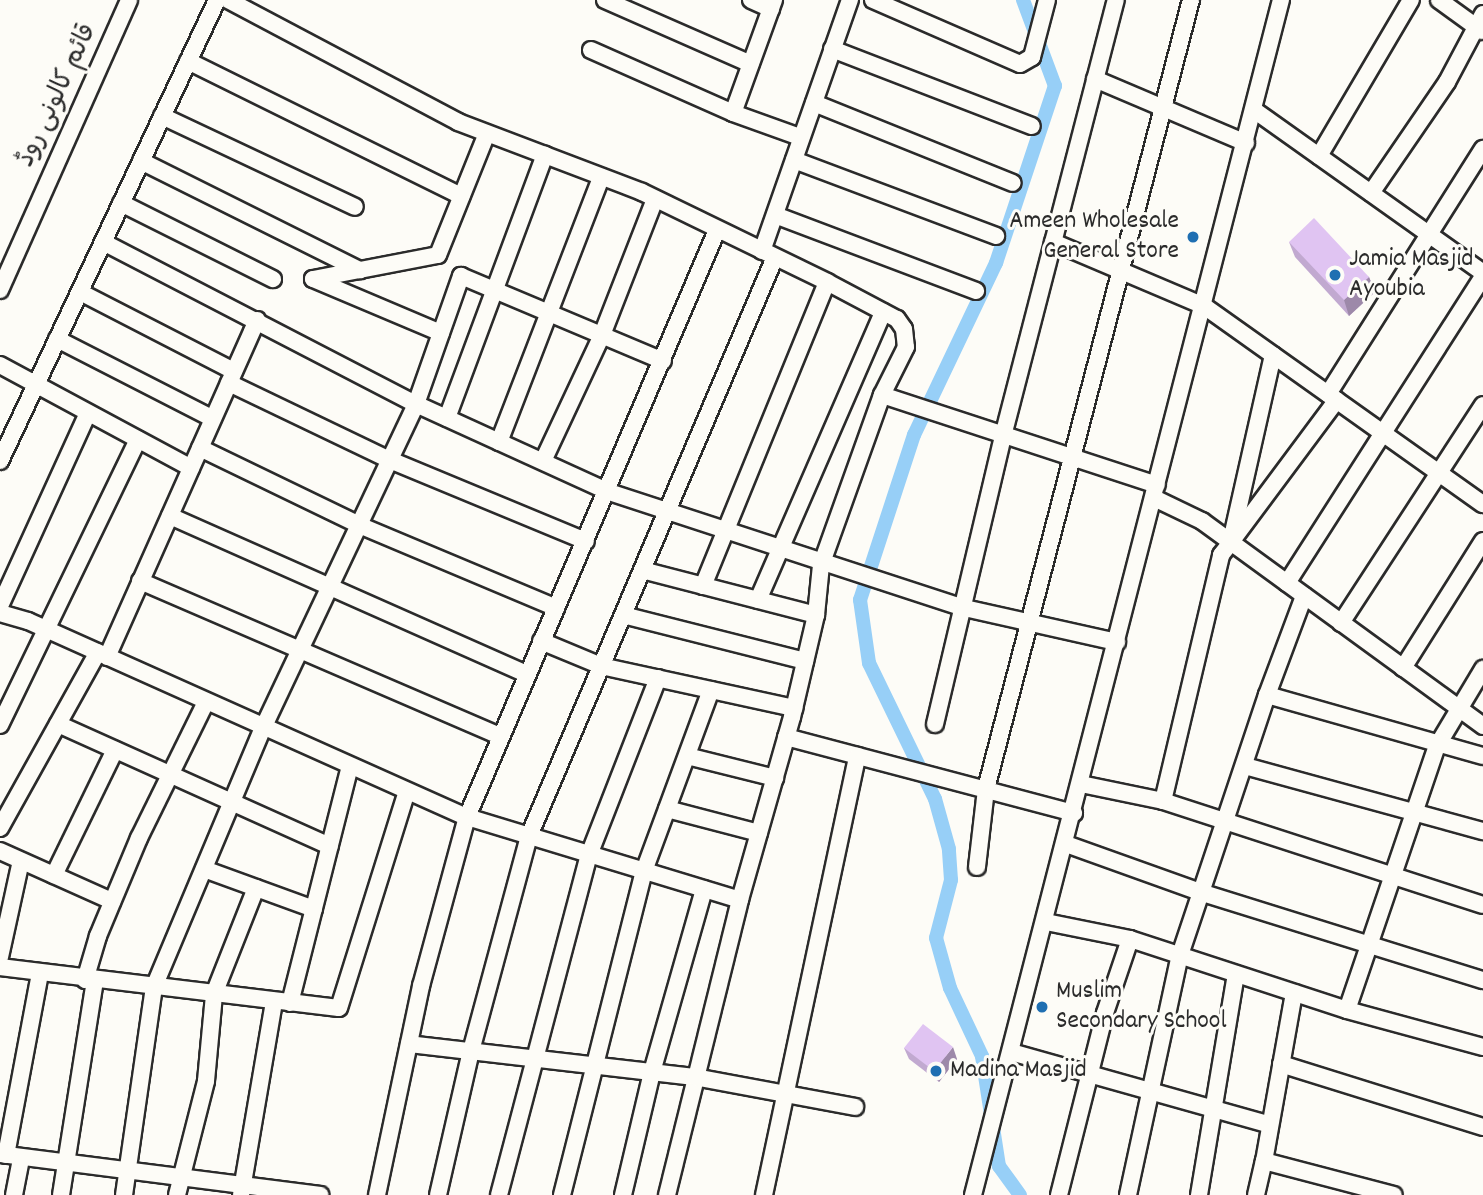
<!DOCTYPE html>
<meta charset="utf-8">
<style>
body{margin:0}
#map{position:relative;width:1483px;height:1195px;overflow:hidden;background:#fdfcf7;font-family:Dekko,"Playpen Sans Arabic",sans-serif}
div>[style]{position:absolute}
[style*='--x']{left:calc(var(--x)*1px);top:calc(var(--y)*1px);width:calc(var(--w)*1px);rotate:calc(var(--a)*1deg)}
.canal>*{height:14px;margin:-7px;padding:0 7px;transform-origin:7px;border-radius:7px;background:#97cff7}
.roads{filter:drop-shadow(2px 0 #2b2b2b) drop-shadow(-2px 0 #2b2b2b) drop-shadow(0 2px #2b2b2b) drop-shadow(0 -2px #2b2b2b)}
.minor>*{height:16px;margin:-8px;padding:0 8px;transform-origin:8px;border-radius:8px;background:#fdfcf7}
.wall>*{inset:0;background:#c1a9d0}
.shaded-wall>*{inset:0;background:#9d89a9}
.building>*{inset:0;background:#e0c4f2}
.dots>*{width:19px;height:19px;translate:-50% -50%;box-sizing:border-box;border:4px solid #fdfcf7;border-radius:50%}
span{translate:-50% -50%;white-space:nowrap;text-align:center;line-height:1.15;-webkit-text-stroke:6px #fdfcf7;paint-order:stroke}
.street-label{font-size:26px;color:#2b2b2b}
.poi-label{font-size:26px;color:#2b2b2b}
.right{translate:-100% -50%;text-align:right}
.left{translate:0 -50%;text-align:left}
</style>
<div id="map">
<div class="canal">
<div style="--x:1020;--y:1195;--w:36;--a:-126"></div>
<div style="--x:999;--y:1166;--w:111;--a:-98.8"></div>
<div style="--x:982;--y:1056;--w:75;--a:-115.2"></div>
<div style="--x:950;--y:988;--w:52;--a:-105.6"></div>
<div style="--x:936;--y:938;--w:60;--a:-75.5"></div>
<div style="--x:951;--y:880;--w:31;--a:-94"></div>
<div style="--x:949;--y:849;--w:52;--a:-105.6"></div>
<div style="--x:935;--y:799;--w:151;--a:-115.9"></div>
<div style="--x:869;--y:663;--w:64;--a:-98.1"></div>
<div style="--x:860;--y:600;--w:174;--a:-71.9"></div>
<div style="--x:914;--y:435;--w:191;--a:-64.5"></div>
<div style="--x:996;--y:263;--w:187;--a:-71.6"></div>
<div style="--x:1055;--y:86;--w:92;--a:-110.4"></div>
</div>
<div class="roads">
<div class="minor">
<div style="--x:228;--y:0;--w:260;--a:27.9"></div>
<div style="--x:458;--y:122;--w:197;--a:20.8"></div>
<div style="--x:642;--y:192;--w:206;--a:25.9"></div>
<div style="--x:827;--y:282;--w:79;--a:27.9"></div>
<div style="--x:897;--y:319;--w:12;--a:55"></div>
<div style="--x:904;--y:329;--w:18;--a:84"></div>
<div style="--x:906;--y:347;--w:54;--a:116.6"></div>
<div style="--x:882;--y:395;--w:181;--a:109.7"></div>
<div style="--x:821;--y:565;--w:50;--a:95.7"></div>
<div style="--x:816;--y:615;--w:105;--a:103.2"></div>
<div style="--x:792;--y:717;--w:190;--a:105.9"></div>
<div style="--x:740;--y:900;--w:304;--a:103.9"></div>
<div style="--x:605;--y:0;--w:159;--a:23.7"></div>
<div style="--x:751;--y:0;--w:22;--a:24"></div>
<div style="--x:774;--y:0;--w:120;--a:109.9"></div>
<div style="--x:733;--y:113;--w:71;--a:19.7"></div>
<div style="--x:873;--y:0;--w:160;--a:23.5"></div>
<div style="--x:1020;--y:64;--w:14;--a:-30"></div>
<div style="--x:1032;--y:57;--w:59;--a:-75.3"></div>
<div style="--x:1439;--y:0;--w:53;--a:35.8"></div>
<div style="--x:832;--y:49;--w:214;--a:21.1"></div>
<div style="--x:591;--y:50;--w:155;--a:23.9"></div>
<div style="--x:188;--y:61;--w:305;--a:26.3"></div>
<div style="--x:1095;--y:79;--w:164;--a:23"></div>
<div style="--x:814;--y:103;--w:214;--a:21.9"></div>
<div style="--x:1254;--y:110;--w:281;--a:35.4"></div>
<div style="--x:162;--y:116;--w:213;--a:25.2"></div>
<div style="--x:1319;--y:156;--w:181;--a:-59.5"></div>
<div style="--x:794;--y:160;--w:216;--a:20.6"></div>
<div style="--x:141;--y:161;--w:245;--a:26.5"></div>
<div style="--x:1371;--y:193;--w:135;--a:-55.6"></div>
<div style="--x:1447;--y:82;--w:77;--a:-62.1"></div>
<div style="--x:121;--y:203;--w:170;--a:26.6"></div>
<div style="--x:775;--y:215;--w:215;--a:20.7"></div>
<div style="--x:103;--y:242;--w:352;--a:27.4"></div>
<div style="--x:416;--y:404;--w:212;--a:24.5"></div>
<div style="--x:609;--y:492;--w:369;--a:18.1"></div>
<div style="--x:960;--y:607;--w:161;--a:12.6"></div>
<div style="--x:1053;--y:242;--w:164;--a:23"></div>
<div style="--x:1204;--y:306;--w:342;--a:35.4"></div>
<div style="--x:762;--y:251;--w:266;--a:-70.7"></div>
<div style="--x:0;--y:290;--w:317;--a:-66"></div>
<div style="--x:80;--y:292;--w:173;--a:27.2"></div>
<div style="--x:441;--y:333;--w:139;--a:-157.1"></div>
<div style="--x:313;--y:279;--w:127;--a:-10.9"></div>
<div style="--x:438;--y:255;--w:131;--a:-68.1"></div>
<div style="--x:57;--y:339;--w:175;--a:27.1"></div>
<div style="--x:1273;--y:355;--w:192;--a:102.7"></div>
<div style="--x:1231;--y:542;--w:177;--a:-53.3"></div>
<div style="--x:0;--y:365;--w:217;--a:28.3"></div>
<div style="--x:229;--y:383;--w:178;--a:25.6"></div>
<div style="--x:390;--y:460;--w:212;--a:22.5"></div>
<div style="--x:1328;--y:394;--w:290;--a:-57.7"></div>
<div style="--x:882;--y:395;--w:289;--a:18.1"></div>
<div style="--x:447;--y:418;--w:281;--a:-69.6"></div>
<div style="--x:499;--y:442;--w:284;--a:-68.9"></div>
<div style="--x:200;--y:448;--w:177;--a:25.8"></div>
<div style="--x:359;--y:525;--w:214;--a:22.8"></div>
<div style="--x:0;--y:461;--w:510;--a:-64.79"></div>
<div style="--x:543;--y:461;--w:139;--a:-64.9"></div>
<div style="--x:602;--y:335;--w:146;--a:-68.7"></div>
<div style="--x:1154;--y:498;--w:53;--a:25.6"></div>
<div style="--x:1202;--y:521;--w:348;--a:36.1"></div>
<div style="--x:170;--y:516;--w:389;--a:23.9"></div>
<div style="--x:642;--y:570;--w:180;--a:14.5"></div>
<div style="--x:140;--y:581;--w:392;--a:23.3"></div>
<div style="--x:1287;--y:583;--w:364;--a:-57.4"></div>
<div style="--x:703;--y:586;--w:328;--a:-67.8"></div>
<div style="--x:758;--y:600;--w:314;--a:-66.5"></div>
<div style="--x:0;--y:606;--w:212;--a:-65.5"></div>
<div style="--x:0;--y:613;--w:29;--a:16"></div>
<div style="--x:28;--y:621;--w:481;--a:24.1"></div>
<div style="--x:467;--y:817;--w:285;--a:16.9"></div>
<div style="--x:623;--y:615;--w:188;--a:14.2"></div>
<div style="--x:1341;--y:623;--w:260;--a:-56.9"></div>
<div style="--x:541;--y:641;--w:65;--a:22.6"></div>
<div style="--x:601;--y:666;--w:198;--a:12.3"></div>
<div style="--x:107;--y:657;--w:369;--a:-66"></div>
<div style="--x:1403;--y:668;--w:150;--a:-57.8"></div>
<div style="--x:1267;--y:695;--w:106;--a:-69.5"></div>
<div style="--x:58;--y:724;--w:298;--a:24.2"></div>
<div style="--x:935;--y:724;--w:296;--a:-76.7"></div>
<div style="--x:1003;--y:436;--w:450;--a:-75.5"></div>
<div style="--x:0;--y:725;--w:317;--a:-64.2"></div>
<div style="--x:786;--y:737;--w:298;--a:14.8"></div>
<div style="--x:687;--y:756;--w:91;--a:14"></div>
<div style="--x:1245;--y:766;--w:247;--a:15.3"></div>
<div style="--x:1081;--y:784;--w:84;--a:11.7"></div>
<div style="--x:1163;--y:801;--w:253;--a:-76.7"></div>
<div style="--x:1221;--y:555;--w:16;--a:-52"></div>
<div style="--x:1163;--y:801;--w:336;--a:18"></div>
<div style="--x:667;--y:809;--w:95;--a:14.6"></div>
<div style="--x:0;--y:828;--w:201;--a:-60.9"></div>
<div style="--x:1066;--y:844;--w:145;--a:19.7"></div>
<div style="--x:1203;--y:893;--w:293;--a:17.3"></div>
<div style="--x:0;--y:851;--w:123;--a:24.1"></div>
<div style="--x:977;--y:867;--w:79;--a:-83.4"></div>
<div style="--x:986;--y:789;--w:815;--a:-75.44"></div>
<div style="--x:204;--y:869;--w:117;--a:20"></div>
<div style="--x:54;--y:875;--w:139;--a:-64"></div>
<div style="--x:1046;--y:922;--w:86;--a:11.4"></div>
<div style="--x:1130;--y:939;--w:228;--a:18.1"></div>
<div style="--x:1347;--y:1010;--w:279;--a:-71.2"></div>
<div style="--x:1437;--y:746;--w:90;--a:-59.1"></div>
<div style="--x:0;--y:957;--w:98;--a:-77.7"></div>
<div style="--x:0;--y:967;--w:341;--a:6.9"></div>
<div style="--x:339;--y:1008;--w:227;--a:-72.6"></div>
<div style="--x:85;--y:980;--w:46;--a:-73.5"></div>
<div style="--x:98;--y:936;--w:106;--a:-67.3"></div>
<div style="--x:139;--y:838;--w:152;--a:-63.8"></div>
<div style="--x:1294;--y:993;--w:171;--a:100.1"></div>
<div style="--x:1264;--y:1161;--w:134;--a:14.7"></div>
<div style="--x:290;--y:1003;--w:244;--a:-75.8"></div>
<div style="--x:1347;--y:1010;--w:141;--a:15.2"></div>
<div style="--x:409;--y:1044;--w:288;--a:6.6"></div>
<div style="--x:695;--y:1077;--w:163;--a:10.6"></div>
<div style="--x:1011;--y:1052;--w:269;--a:15.7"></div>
<div style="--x:1281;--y:1064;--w:212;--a:17.3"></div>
<div style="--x:0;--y:1154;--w:323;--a:7.3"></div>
<div style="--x:6;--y:1155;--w:185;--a:-79.4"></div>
<div style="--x:14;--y:1195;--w:38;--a:-79"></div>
<div style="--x:61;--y:1195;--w:217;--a:-81"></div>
<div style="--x:124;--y:1195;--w:210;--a:-81.8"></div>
<div style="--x:154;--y:987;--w:281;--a:-67.2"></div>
<div style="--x:263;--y:728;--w:358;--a:-64.7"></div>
<div style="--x:416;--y:404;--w:136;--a:-70.6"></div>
<div style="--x:461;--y:276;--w:219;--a:22.8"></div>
<div style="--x:177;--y:1195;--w:118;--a:-75.7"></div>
<div style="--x:206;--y:1081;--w:87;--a:-84.7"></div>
<div style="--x:214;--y:994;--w:114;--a:-68.4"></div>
<div style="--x:241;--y:1195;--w:197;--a:-80.3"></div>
<div style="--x:377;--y:1195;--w:214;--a:-78.1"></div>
<div style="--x:421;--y:986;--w:175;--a:-74.8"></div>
<div style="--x:467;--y:817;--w:638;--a:-66.93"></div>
<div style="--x:438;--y:1195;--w:148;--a:-77.1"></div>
<div style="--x:471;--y:1051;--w:223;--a:-74.9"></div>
<div style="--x:529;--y:836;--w:629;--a:-66.98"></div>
<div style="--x:499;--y:1195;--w:352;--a:-75.2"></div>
<div style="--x:589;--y:855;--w:190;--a:-68.7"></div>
<div style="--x:562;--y:1195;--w:334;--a:-75.8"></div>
<div style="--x:644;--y:871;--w:193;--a:-69.7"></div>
<div style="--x:623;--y:1195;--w:126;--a:-76.7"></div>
<div style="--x:652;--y:1072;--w:190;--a:-74.1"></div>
<div style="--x:764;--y:1195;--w:449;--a:-78"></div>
<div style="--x:973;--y:1195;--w:1234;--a:-75.55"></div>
<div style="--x:1059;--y:1195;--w:188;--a:-75.8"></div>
<div style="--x:1105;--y:1013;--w:78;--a:-71.3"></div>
<div style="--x:1128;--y:1195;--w:246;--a:-77.8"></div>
<div style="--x:1180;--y:955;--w:274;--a:-71.5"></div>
<div style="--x:1267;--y:695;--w:224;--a:15.8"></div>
<div style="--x:1199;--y:1195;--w:224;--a:-80.5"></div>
<div style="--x:1256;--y:1195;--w:35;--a:-77"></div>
</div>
</div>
<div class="wall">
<div style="clip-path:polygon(1289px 242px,1369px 277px,1375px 292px,1349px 316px,1295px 257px)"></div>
<div style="clip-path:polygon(904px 1048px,957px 1059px,939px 1082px,909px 1059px)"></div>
</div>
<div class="shaded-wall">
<div style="clip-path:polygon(1369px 277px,1375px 292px,1349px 316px,1344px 300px)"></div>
<div style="clip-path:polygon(953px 1047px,957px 1059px,939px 1082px,934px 1071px)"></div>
</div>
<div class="building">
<div style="clip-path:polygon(1314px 218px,1369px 277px,1344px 300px,1289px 242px)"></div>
<div style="clip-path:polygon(923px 1024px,953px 1047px,934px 1071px,904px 1048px)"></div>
</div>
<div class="dots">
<div style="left:1193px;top:237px;background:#1f6fb2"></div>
<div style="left:1335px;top:275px;background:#1f6fb2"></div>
<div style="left:1042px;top:1007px;background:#1f6fb2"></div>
<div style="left:936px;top:1071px;background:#1f6fb2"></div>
</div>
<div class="street-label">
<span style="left:58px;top:96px;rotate:-65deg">قائم کالونی روڈ</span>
</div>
<div class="poi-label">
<span class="right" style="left:1179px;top:237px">Ameen Wholesale<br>General Store</span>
<span class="left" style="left:1349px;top:275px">Jamia Masjid<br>Ayoubia</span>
<span class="left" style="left:1056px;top:1007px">Muslim<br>Secondary School</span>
<span class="left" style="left:950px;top:1071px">Madina Masjid</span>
</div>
</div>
